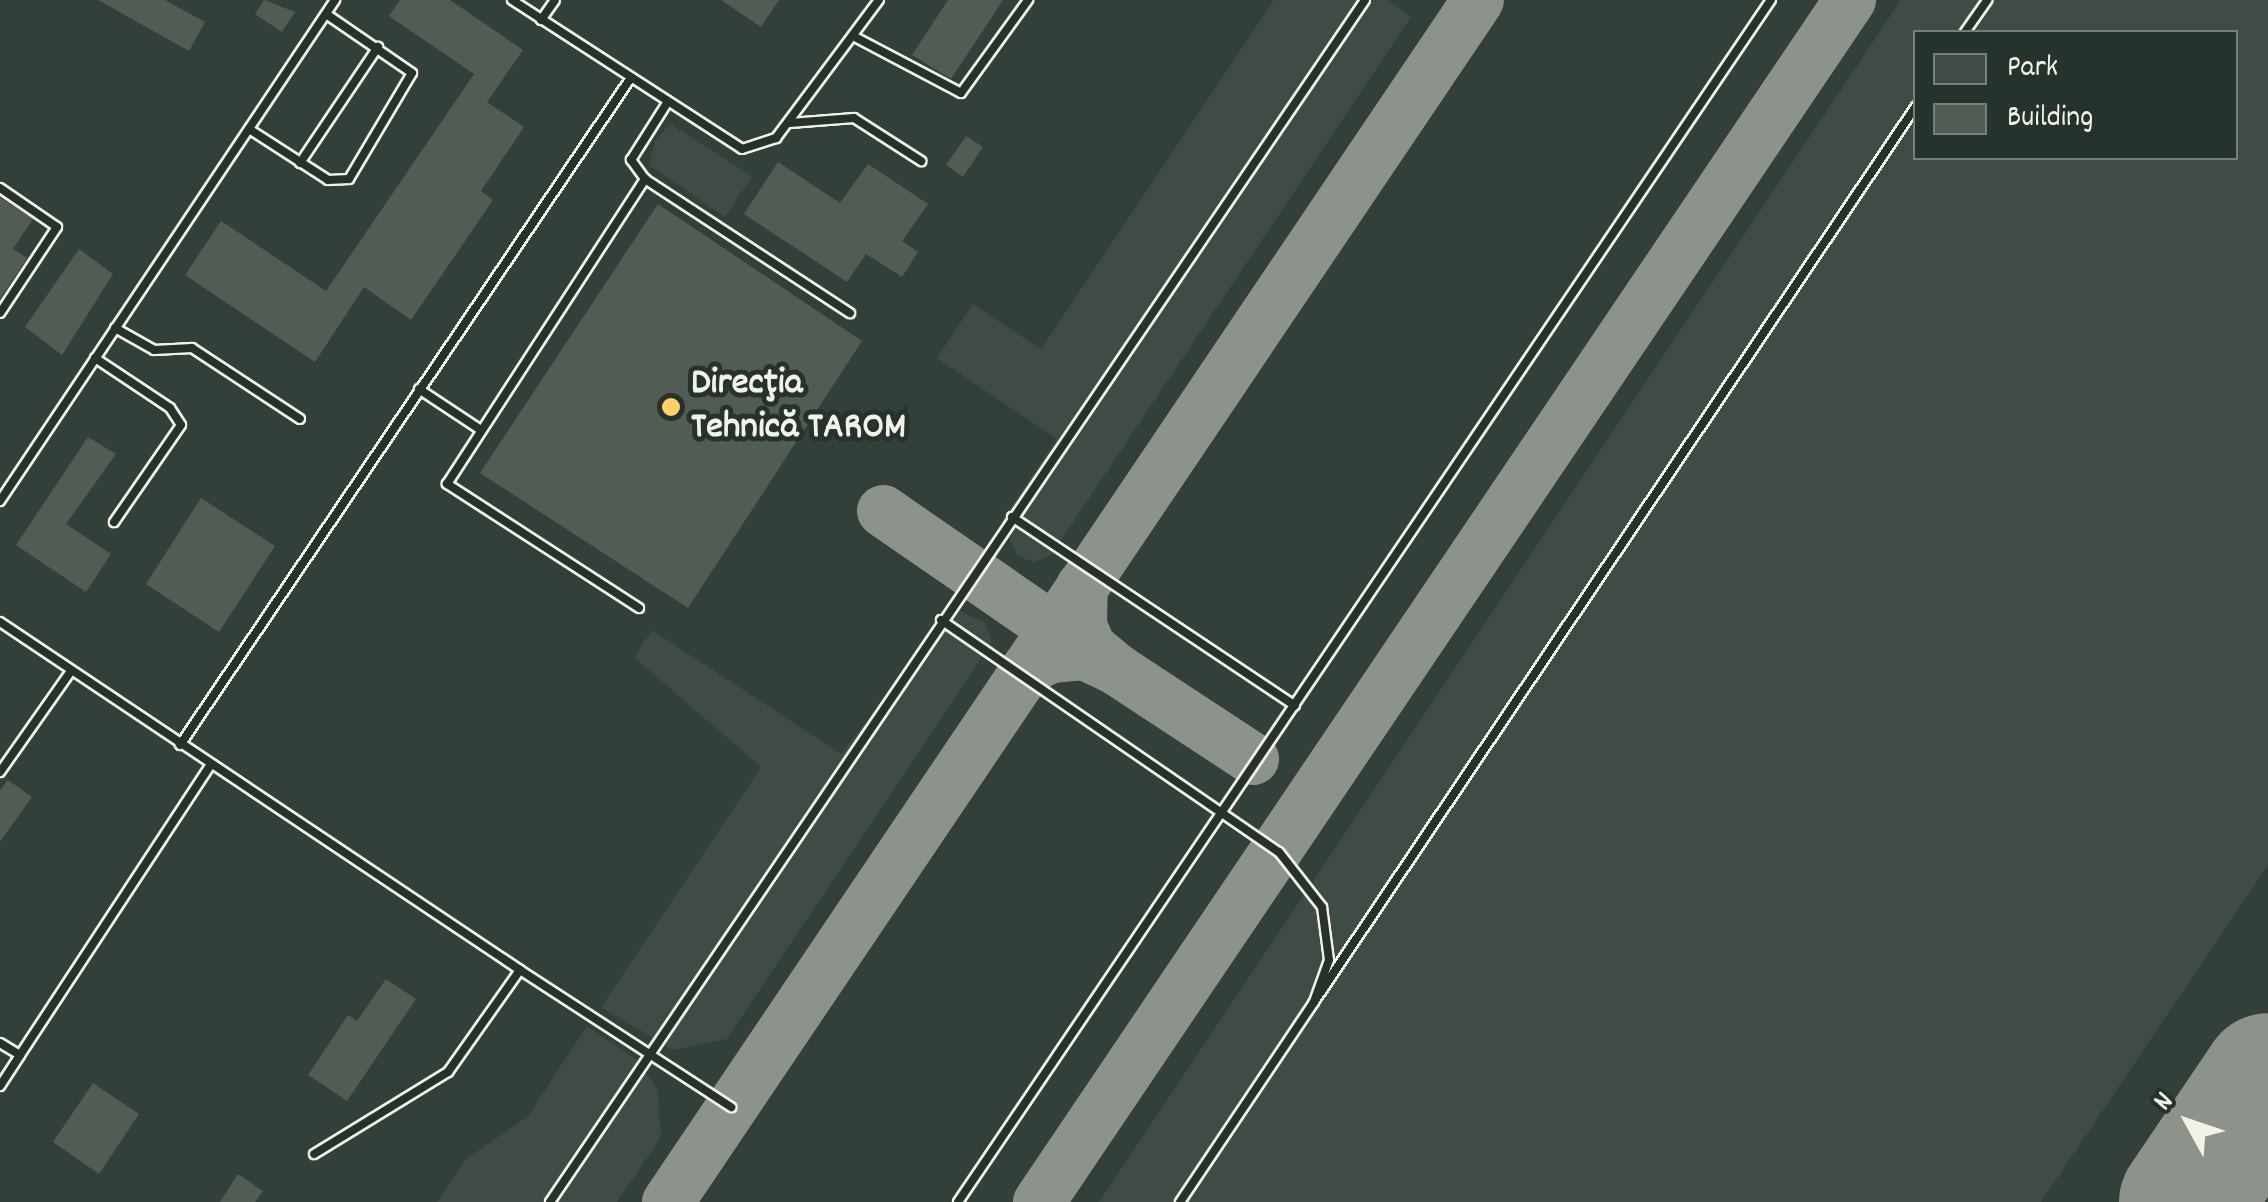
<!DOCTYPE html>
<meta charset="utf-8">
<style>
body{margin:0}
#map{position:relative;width:2268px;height:1202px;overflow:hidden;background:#26332d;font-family:Dekko,sans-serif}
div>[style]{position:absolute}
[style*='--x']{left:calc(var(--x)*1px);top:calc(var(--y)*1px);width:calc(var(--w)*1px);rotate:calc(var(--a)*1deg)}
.built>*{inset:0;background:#333f39}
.green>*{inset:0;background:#414b45}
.taxiway>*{height:52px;margin:-26px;padding:0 26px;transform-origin:26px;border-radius:26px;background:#8d928a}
.runway>*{height:132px;margin:-66px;padding:0 66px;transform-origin:66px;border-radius:66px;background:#8d928a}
.building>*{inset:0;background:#525c55}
.roads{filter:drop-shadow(2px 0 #f4f1e8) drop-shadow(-2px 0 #f4f1e8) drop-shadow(0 2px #f4f1e8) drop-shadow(0 -2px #f4f1e8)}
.service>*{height:8px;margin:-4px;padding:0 4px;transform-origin:4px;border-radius:4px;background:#26332d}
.dots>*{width:28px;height:28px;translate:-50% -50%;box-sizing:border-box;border:5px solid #26332d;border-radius:50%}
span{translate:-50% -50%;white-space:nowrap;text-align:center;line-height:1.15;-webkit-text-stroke:10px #26332d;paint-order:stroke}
.poi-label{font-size:38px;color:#f4f1e8;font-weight:700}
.left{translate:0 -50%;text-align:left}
.legend{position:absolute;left:1913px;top:30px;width:325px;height:130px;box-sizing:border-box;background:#26332d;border:2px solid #787f78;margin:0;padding:12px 18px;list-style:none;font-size:30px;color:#f4f1e8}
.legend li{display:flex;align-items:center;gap:20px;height:50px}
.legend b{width:50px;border:2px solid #787f78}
.north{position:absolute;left:2138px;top:1072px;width:100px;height:100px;-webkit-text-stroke:8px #26332d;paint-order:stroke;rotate:310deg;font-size:28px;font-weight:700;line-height:40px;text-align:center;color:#f4f1e8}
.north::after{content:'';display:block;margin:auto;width:35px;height:45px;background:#f4f1e8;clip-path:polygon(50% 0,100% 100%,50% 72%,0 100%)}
</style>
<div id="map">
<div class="built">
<div style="clip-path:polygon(evenodd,0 0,2268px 0,2268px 1202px,0 1202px,0 0,1916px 32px,2236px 32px,2236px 158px,1916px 158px,1916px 32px)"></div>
</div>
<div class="green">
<div style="clip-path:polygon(1274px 0,1387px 0,1411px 17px,1051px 555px,1034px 562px,1018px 556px,1001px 522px,1057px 439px,937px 358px,973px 304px,1041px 349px)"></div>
<div style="clip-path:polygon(evenodd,1901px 0,2268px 0,2268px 865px,2041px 1202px,1099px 1202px,1901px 0,1916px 32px,2236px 32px,2236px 158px,1916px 158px,1916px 32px)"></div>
<div style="clip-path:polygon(670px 124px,752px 176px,725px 217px,649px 165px,655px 141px)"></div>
<div style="clip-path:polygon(955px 608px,986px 624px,992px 642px,727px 1039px,673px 1050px,601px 1007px,761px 767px,634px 657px,652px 630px,841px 754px)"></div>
<div style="clip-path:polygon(587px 1026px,637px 1060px,658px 1091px,661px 1137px,617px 1202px,437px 1202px,465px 1160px,528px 1116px)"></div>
</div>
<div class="taxiway">
<div style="--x:883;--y:511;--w:208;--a:34.6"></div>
<div style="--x:1027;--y:669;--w:27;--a:-27"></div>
<div style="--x:1051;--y:657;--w:33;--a:-5"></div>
<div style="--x:1084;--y:654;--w:35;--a:25"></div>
<div style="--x:1116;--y:669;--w:34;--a:-140"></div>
<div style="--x:1090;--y:647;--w:23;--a:-113"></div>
<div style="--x:1081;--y:626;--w:39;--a:-89"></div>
<div style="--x:1116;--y:669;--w:164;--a:33.3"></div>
<div style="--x:668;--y:1202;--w:1449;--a:-56.02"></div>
<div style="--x:1039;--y:1202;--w:1450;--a:-55.99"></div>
</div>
<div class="runway">
<div style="--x:2185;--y:1202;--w:148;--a:-56"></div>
</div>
<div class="building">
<div style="clip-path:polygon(98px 0,165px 0,205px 22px,189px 51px)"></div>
<div style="clip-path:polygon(264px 0,295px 12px,282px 32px,255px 14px)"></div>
<div style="clip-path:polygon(400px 0,450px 0,523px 50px,487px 102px,524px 127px,481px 191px,493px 200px,411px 320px,364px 287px,315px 362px,185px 275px,221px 221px,326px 291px,474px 74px,389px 16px)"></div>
<div style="clip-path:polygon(721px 0,779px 0,761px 27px)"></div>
<div style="clip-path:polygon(948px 0,1003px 0,951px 79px,912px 55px)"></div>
<div style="clip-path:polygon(966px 136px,983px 147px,963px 177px,946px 165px)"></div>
<div style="clip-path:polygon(778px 162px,840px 203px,868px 164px,928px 204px,902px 241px,918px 252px,902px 277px,866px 254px,847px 282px,744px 214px)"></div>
<div style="clip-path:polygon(0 197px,33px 219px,13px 249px,27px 258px,0 299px)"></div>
<div style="clip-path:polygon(658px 204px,862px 341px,688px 608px,480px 473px)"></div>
<div style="clip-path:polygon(79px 249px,113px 274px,62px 355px,25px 327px)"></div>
<div style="clip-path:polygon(88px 437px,116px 454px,66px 524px,111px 554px,86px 592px,16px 545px)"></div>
<div style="clip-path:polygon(201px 498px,275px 546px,219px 632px,146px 584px)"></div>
<div style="clip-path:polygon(8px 780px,32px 797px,0 842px,0 790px)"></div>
<div style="clip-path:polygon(386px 979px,416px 999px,347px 1101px,308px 1075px,348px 1015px,357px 1021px)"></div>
<div style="clip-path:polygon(93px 1083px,139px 1114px,99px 1174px,53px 1142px)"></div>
<div style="clip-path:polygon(238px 1174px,263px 1191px,255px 1202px,220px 1202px)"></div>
</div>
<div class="roads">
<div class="service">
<div style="--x:512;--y:0;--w:274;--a:32.9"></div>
<div style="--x:742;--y:149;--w:36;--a:-18"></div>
<div style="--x:776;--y:138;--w:172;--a:-53.3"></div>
<div style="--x:541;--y:20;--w:24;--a:-55"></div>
<div style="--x:1965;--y:32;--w:39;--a:-55"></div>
<div style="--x:853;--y:36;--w:122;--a:27.8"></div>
<div style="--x:961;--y:93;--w:115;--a:-54.2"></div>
<div style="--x:790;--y:123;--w:64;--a:-4.5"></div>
<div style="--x:854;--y:118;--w:80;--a:32.7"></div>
<div style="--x:249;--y:129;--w:94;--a:32.8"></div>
<div style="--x:328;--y:180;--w:21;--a:-3"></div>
<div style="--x:349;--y:179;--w:123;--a:-59.3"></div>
<div style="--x:412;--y:73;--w:104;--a:-145.5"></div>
<div style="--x:300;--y:163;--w:140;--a:-56.1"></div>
<div style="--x:645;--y:179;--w:24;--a:-126"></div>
<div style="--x:631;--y:160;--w:67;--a:-57.7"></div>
<div style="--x:0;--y:188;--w:69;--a:34.4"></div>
<div style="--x:57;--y:227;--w:103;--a:123.5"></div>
<div style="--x:115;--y:328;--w:45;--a:29.4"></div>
<div style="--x:154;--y:350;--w:38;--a:-3"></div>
<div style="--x:192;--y:348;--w:129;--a:33.3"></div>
<div style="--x:95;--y:358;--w:90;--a:33.7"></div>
<div style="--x:170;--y:408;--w:20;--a:57"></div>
<div style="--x:181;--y:425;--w:118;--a:124.6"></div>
<div style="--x:419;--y:389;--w:74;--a:33.5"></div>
<div style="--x:0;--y:501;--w:603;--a:-56.23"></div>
<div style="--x:1012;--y:517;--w:340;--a:33.7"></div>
<div style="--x:639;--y:608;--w:229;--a:-147.1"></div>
<div style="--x:447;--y:484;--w:364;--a:-57"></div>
<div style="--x:645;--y:179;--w:245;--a:33.2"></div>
<div style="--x:941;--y:620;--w:410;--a:34.5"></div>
<div style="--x:1279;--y:852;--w:70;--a:52"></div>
<div style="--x:1322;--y:907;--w:53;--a:82.5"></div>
<div style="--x:1329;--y:960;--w:45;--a:109.7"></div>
<div style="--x:1314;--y:1002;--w:241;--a:123.8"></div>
<div style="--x:0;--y:622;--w:626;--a:33.79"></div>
<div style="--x:520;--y:970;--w:125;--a:125.2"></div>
<div style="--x:448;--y:1072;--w:157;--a:148.5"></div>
<div style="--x:180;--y:745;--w:804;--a:-55.95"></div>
<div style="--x:0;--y:772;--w:123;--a:-54.9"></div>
<div style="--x:520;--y:970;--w:252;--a:33"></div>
<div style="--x:1314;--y:1002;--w:1079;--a:-56.1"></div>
<div style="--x:0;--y:1043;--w:23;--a:31"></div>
<div style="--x:20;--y:1055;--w:346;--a:-56.7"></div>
<div style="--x:0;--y:1086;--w:37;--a:-57"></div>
<div style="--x:550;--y:1202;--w:1452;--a:-55.86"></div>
<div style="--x:958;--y:1202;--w:1451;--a:-55.93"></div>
</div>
</div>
<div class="dots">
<div style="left:671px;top:407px;background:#ffd166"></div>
</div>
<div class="poi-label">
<span class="left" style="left:691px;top:407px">Direcţia<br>Tehnică TAROM</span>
</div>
<ul class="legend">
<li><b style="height:28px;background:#414b45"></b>Park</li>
<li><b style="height:28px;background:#525c55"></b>Building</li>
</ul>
<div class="north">N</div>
</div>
